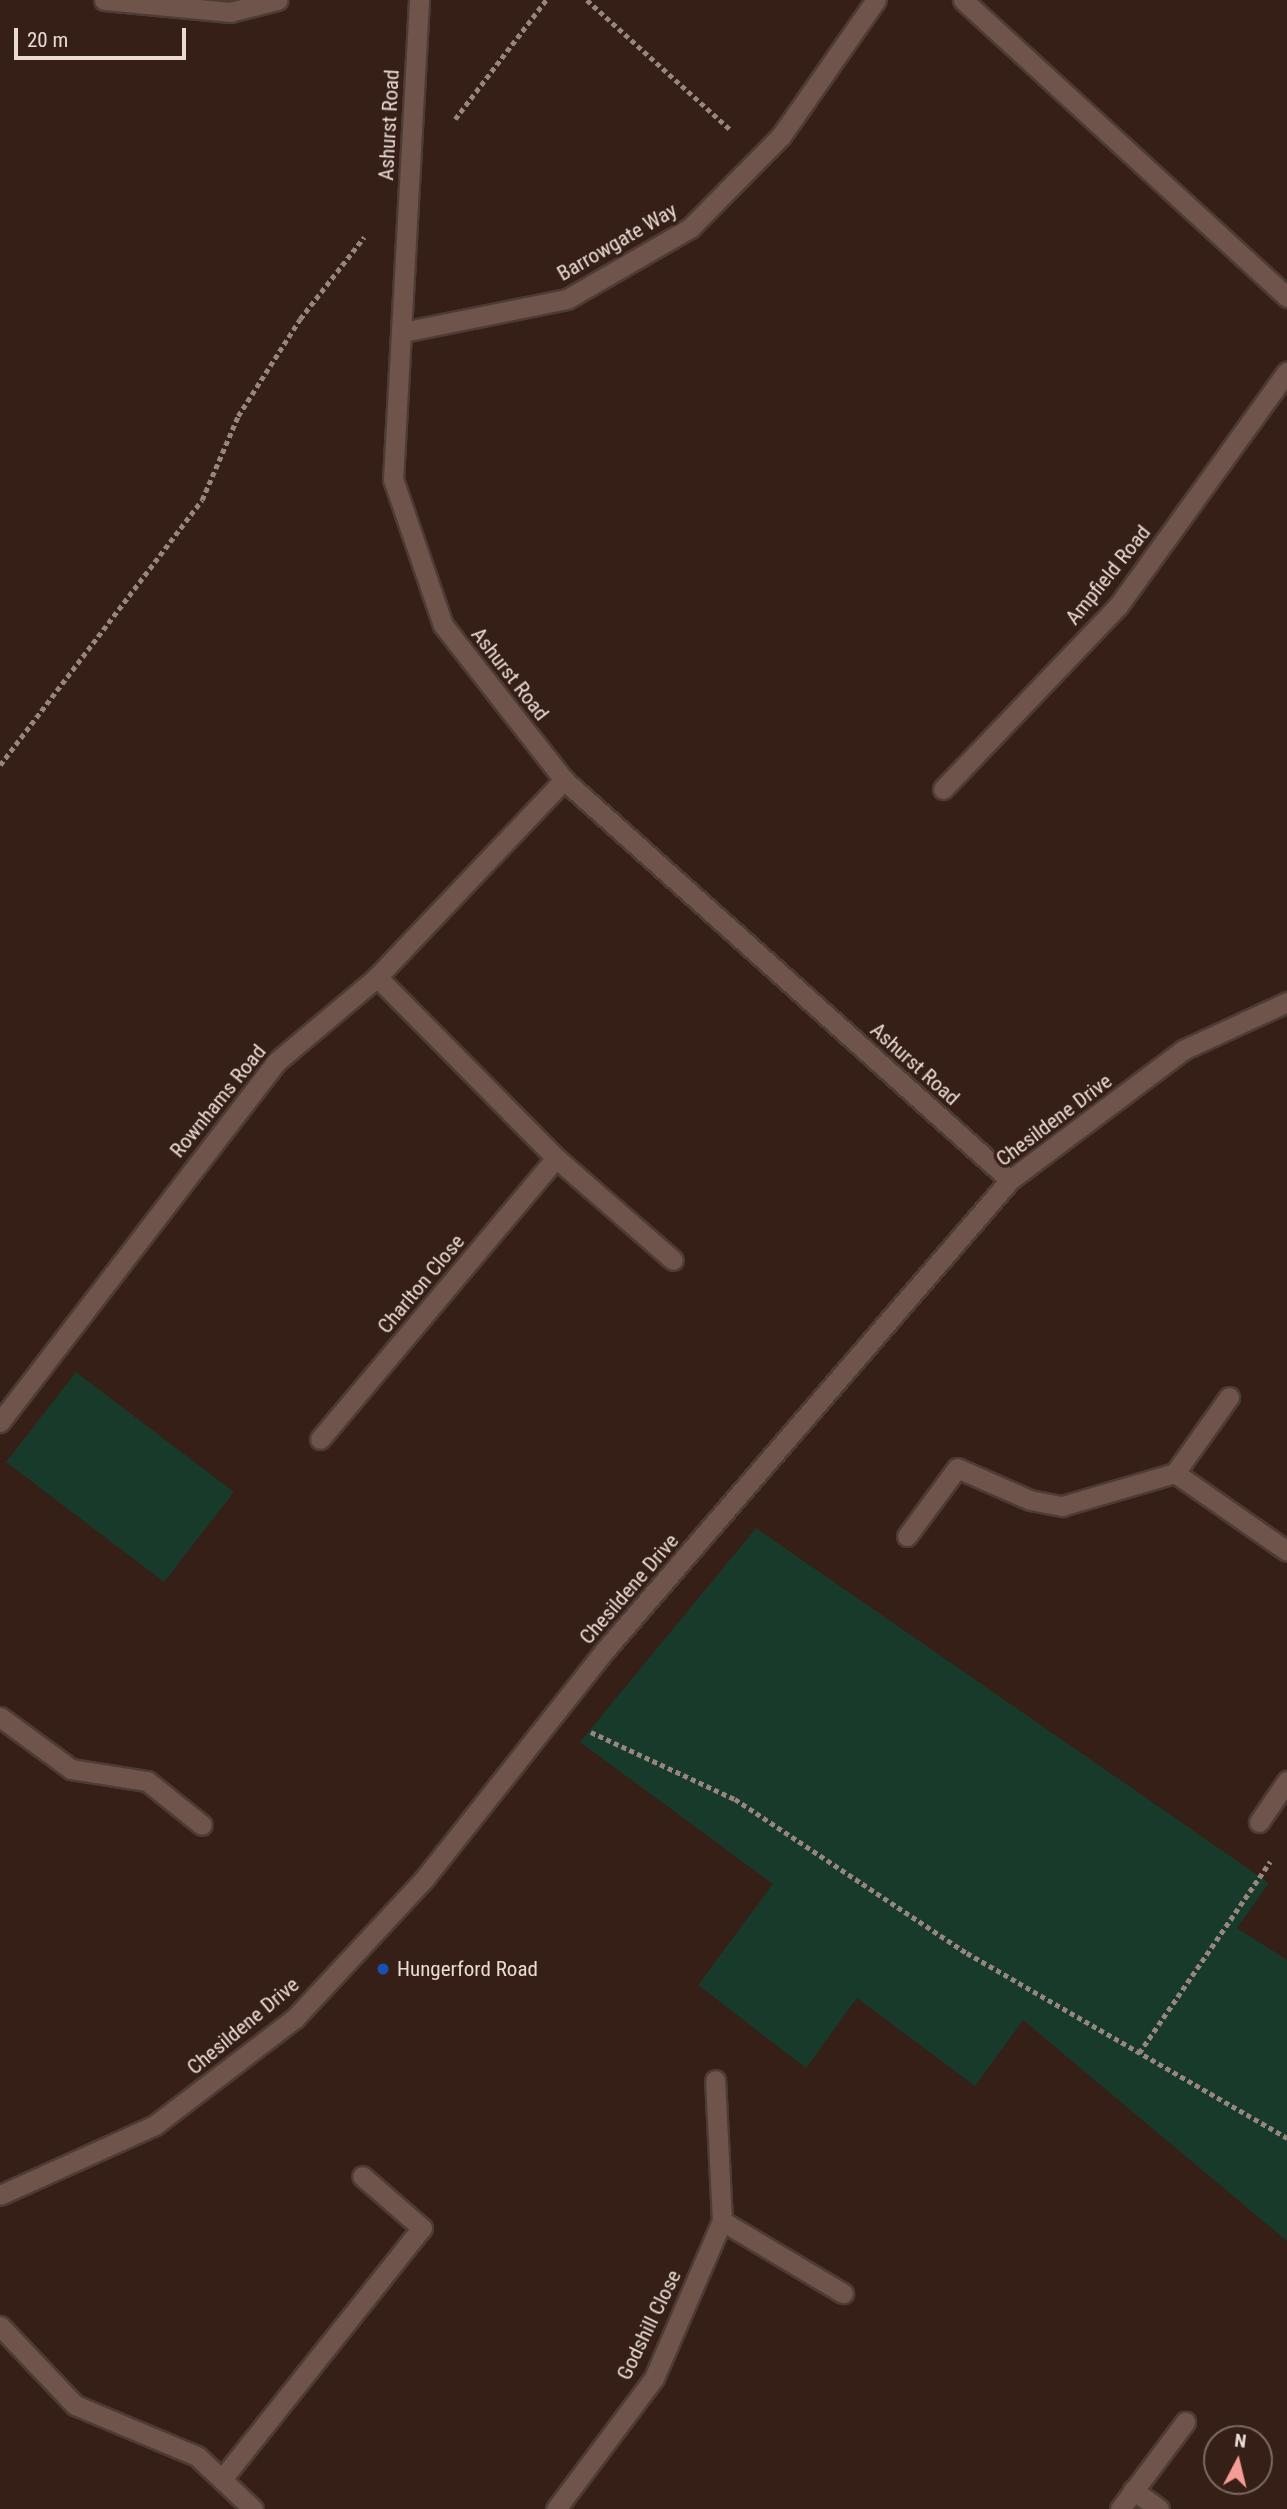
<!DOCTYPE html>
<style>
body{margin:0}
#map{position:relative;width:1287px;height:2509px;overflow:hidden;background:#351f17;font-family:"Roboto Condensed",sans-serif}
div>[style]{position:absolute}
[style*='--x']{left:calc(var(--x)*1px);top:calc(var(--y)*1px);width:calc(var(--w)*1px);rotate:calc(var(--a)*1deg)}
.green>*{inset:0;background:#183a2b}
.path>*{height:4.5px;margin-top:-2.25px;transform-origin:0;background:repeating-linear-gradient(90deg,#97857e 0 5px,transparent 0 8.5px)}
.roads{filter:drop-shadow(2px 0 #4d3b35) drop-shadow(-2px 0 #4d3b35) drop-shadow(0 2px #4d3b35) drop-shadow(0 -2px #4d3b35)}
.service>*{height:19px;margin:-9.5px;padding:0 9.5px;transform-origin:9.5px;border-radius:9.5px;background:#6e544b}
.minor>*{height:19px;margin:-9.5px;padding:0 9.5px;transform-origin:9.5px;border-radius:9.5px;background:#6e544b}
.dots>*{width:19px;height:19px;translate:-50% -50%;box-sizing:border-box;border:4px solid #351f17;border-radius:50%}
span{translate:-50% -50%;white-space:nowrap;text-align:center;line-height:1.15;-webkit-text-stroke:7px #351f17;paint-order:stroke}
.street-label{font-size:21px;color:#eadbd5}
.poi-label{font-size:21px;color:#eadbd5}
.left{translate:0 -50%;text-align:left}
.north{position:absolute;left:1203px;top:2425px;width:70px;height:70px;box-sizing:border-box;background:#351f17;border:2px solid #7d6a63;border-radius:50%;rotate:7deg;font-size:19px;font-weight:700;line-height:28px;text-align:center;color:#eadbd5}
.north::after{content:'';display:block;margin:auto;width:24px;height:32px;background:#f59c95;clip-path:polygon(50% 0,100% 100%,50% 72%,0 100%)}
.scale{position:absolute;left:14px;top:28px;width:172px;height:32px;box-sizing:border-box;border:4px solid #eadbd5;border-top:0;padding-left:9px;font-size:21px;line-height:24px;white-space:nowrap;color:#eadbd5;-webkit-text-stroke:5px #351f17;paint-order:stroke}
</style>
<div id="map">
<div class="green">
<div style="clip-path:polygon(76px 1372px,234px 1492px,164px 1582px,6px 1462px)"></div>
<div style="clip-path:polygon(756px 1528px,1269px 1883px,1237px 1928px,1287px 1960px,1287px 2241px,1023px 2020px,975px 2086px,857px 1998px,806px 2068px,698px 1985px,773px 1884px,580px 1742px)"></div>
</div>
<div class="path">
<div style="--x:587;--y:0;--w:194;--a:42.1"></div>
<div style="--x:455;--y:119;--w:150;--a:-52.6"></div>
<div style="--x:0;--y:765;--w:333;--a:-52.7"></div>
<div style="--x:202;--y:500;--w:91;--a:-66.8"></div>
<div style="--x:238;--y:416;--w:115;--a:-57.4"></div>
<div style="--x:300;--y:319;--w:104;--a:-52"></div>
<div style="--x:591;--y:1732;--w:159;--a:25"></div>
<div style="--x:735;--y:1799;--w:278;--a:33.6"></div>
<div style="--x:967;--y:1953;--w:370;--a:30"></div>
<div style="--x:1139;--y:2053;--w:232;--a:-55.6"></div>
</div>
<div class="roads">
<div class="service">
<div style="--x:907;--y:1536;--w:84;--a:-53.7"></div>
<div style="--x:957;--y:1468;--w:80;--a:23.7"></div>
<div style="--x:1030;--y:1500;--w:33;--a:11"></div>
<div style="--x:1062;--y:1506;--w:118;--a:-16.3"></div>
<div style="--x:0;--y:1717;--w:88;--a:36.2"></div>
<div style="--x:71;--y:1769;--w:77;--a:9"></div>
<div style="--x:147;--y:1781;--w:70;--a:38.7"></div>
<div style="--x:222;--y:2479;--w:321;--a:-51.5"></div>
<div style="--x:422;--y:2228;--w:79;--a:-139.1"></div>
</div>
<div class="minor">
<div style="--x:104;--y:0;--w:127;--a:5.4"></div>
<div style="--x:230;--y:12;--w:49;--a:-14"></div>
<div style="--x:419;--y:0;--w:480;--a:93.1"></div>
<div style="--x:393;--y:479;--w:154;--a:71.1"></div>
<div style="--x:443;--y:625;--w:197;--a:52"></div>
<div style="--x:564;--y:780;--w:599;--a:41.89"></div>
<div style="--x:963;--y:0;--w:440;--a:42.5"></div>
<div style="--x:403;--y:332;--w:167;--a:-11.4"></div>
<div style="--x:567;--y:299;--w:142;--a:-30"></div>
<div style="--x:690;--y:228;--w:129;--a:-45.3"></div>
<div style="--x:781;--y:136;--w:166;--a:-55.1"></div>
<div style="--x:943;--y:789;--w:253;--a:-46.3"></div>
<div style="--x:1118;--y:606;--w:289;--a:-54.2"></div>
<div style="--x:377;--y:977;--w:255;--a:45.3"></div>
<div style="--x:556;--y:1158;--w:155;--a:41.1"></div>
<div style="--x:1229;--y:1397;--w:93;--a:125.4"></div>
<div style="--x:1175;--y:1473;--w:136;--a:34.9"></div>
<div style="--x:0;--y:1422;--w:452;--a:-52.5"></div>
<div style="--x:275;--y:1063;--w:133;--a:-40.1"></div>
<div style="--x:377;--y:977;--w:272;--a:-46.5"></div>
<div style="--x:320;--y:1439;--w:367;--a:-50"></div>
<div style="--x:1259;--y:1822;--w:50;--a:-55.7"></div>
<div style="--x:0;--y:2195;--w:170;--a:-24.3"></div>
<div style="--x:155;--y:2125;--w:176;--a:-37.4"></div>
<div style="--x:295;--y:2018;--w:191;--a:-47.1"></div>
<div style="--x:425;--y:1878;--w:292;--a:-51.7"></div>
<div style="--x:606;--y:1649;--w:619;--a:-49.26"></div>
<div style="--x:1010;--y:1180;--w:216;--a:-36.9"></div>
<div style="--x:1183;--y:1050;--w:115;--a:-24.8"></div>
<div style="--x:722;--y:2221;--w:141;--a:30.8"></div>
<div style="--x:0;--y:2326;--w:109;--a:46.5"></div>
<div style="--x:75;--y:2405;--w:132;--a:22.7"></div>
<div style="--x:197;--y:2456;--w:77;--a:43.4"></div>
<div style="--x:1133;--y:2490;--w:32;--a:36"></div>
<div style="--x:556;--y:2509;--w:164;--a:-53.2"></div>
<div style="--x:654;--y:2378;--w:171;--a:-66.6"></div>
<div style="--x:722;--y:2221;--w:141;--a:-92.8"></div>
<div style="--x:1120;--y:2509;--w:109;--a:-53.2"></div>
</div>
</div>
<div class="dots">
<div style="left:383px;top:1969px;background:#1a4fb4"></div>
</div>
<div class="street-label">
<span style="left:389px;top:125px;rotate:-87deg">Ashurst Road</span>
<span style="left:617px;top:242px;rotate:-30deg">Barrowgate Way</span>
<span style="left:1108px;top:575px;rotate:-51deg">Ampfield Road</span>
<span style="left:510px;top:674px;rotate:52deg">Ashurst Road</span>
<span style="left:915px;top:1064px;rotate:42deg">Ashurst Road</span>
<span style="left:218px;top:1101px;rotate:-51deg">Rownhams Road</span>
<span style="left:1054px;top:1120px;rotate:-37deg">Chesildene Drive</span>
<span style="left:421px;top:1284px;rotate:-50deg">Charlton Close</span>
<span style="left:629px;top:1589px;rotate:-49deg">Chesildene Drive</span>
<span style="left:243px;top:2026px;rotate:-40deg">Chesildene Drive</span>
<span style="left:649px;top:2325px;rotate:-64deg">Godshill Close</span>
</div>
<div class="poi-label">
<span class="left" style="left:397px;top:1969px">Hungerford Road</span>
</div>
<div class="north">N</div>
<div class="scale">20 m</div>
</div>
